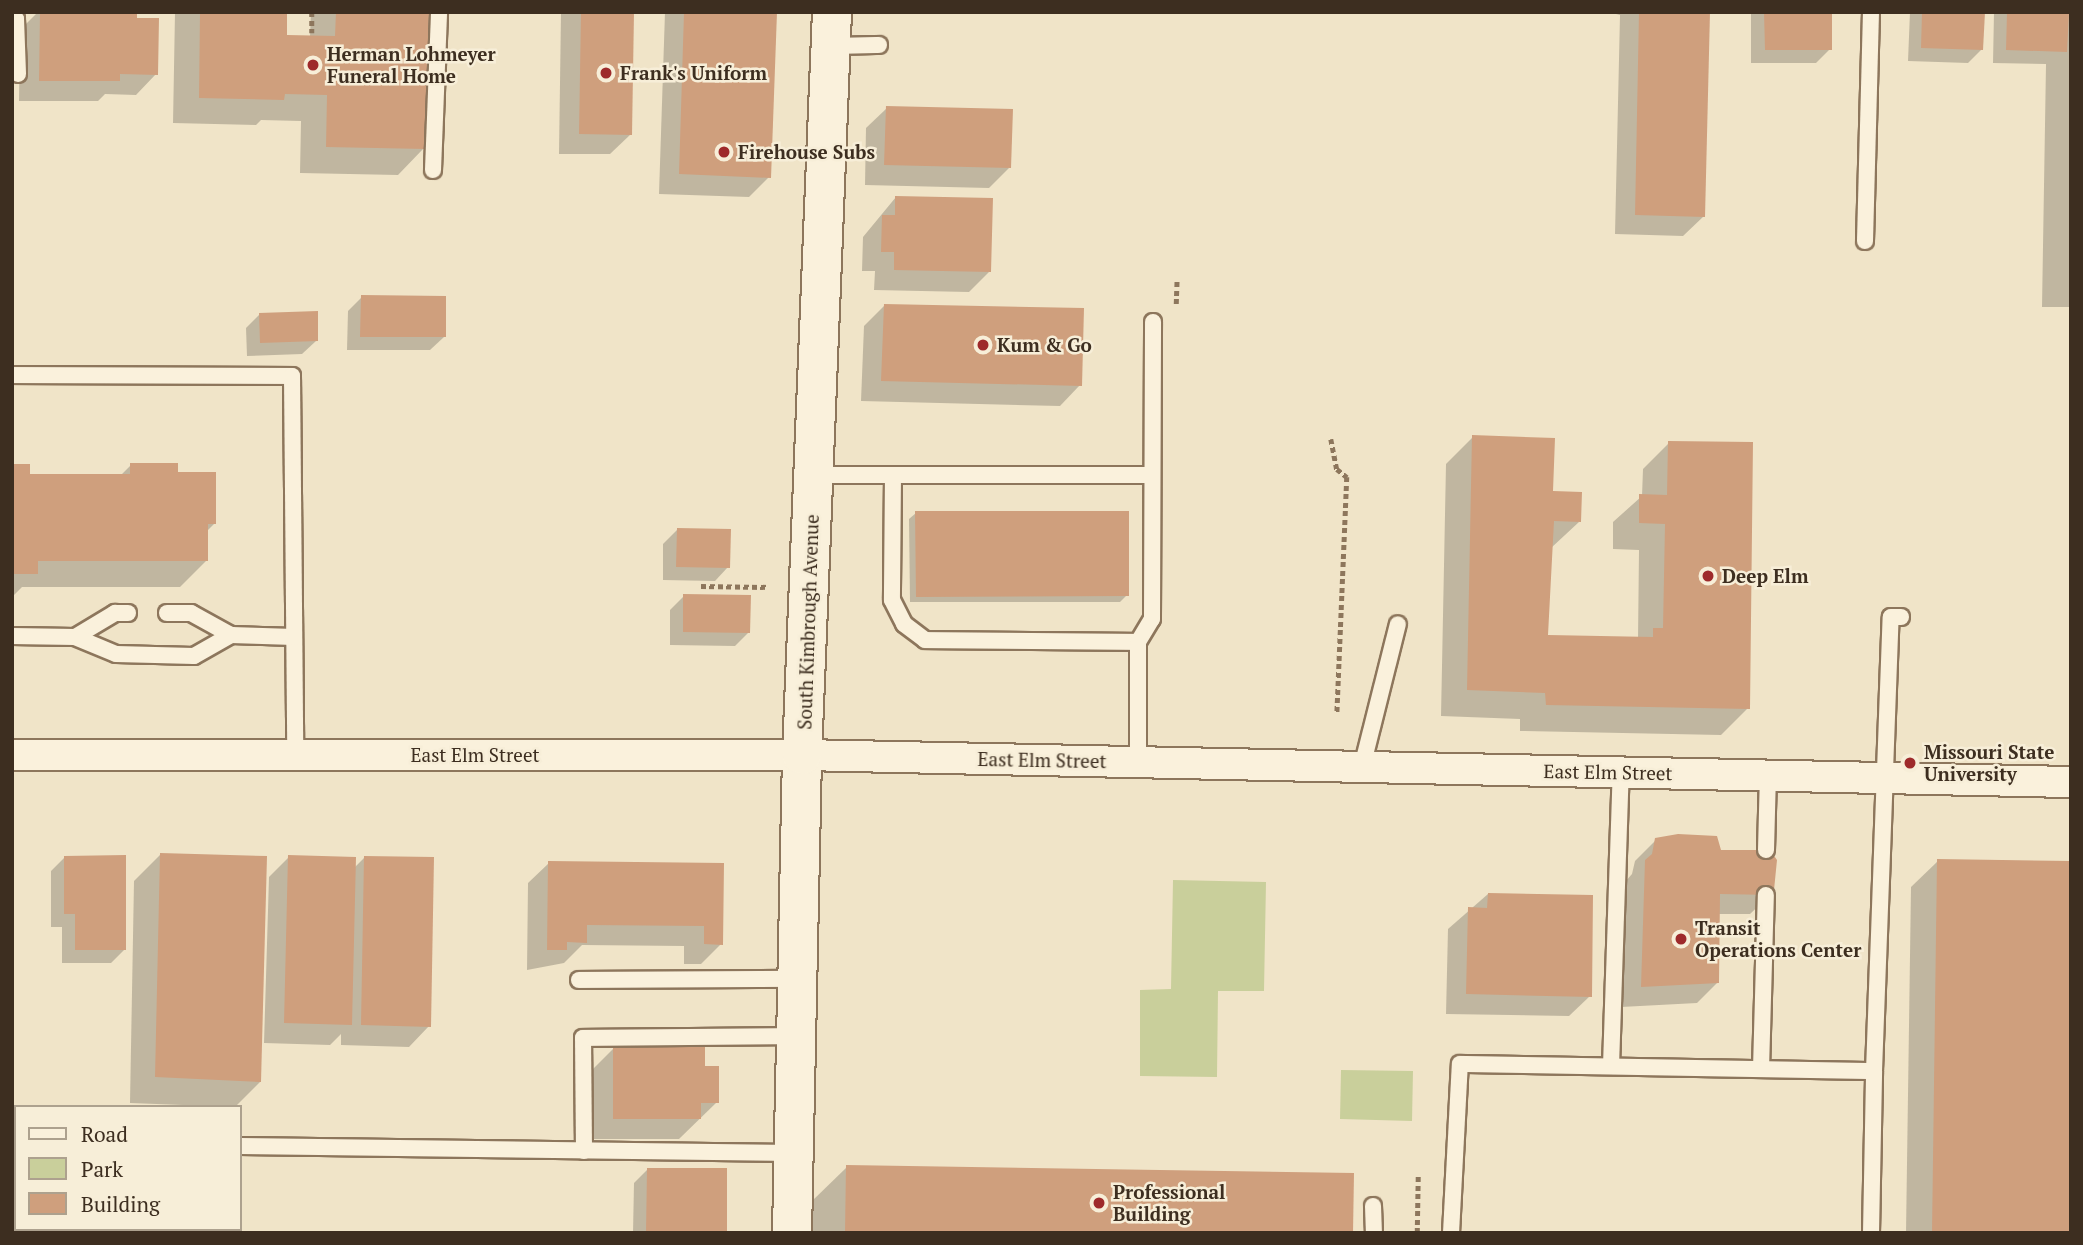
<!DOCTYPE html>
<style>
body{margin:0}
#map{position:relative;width:2083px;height:1245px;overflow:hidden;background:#f0e4c8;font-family:"PT Serif",serif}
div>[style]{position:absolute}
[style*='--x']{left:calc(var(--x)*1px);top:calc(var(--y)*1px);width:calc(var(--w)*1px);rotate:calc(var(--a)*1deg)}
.green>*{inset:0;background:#c9cf9b}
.shadow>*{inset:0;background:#0003}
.building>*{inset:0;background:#cf9f7d}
.path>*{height:4.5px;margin-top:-2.25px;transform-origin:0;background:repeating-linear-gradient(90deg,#8d765c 0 5px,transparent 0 8.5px)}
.roads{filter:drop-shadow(2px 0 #8d765c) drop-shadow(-2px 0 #8d765c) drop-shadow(0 2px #8d765c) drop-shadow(0 -2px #8d765c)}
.service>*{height:16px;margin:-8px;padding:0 8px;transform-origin:8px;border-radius:8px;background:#faf1dc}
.minor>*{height:30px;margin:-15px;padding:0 15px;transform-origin:15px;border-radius:15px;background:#faf1dc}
.secondary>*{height:38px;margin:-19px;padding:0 19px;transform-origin:19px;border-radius:19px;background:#faf1dc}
.dots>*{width:19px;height:19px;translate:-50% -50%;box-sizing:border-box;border:4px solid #f7eed8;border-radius:50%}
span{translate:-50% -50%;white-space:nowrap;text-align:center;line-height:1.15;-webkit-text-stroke:5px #f7eed8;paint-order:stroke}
.poi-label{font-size:19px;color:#3d2e20;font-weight:700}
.left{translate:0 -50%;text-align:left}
.street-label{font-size:19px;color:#3d2e20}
.frame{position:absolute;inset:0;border:14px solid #3d2e20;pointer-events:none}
.legend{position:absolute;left:14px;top:1105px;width:228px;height:126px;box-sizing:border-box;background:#f7eed8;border:2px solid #ada18e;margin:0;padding:9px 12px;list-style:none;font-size:21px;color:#3d2e20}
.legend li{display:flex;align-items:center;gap:14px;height:35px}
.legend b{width:35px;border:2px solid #ada18e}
</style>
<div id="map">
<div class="green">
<div style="clip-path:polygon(1173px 880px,1266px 882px,1264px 991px,1218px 991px,1217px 1077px,1140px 1076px,1140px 990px,1171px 989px)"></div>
<div style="clip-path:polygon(1341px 1070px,1413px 1071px,1412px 1121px,1340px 1119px)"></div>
</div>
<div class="shadow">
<div style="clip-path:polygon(38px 12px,135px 12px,156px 74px,136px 95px,105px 94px,98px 101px,19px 101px,20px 30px)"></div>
<div style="clip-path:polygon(175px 12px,286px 12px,285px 37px,310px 37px,311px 12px,427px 12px,424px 148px,398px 175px,300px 173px,301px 121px,261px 120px,256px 125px,173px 123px)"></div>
<div style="clip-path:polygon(561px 12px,632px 12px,631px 134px,610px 154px,559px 154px)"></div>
<div style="clip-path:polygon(665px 12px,775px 12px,769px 177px,749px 197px,659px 194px)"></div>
<div style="clip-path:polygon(1608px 12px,1708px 12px,1704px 216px,1683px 236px,1615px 234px,1620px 15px)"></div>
<div style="clip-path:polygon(1751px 12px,1830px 12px,1830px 49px,1816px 63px,1751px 63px)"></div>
<div style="clip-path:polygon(1910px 12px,1983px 12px,1982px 49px,1968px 63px,1908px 61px)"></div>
<div style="clip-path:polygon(1994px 12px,2071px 12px,2071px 307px,2042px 307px,2046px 64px,1993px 63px)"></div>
<div style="clip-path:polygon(887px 108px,1009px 168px,989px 188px,865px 185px,866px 128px)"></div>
<div style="clip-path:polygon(896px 197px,989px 272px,969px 292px,874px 290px,875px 271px,862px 271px,863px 237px)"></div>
<div style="clip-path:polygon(362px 297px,444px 337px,430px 350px,347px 350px,348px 311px)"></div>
<div style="clip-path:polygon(885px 305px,1080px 385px,1060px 406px,861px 401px,864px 326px)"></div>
<div style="clip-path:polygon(260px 314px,316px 341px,302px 354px,247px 356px,246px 328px)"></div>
<div style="clip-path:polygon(1473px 437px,1551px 493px,1579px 522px,1551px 548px,1547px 637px,1638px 639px,1639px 550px,1613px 549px,1613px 522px,1642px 496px,1643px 469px,1669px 443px,1748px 708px,1721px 735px,1520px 731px,1520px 719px,1441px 716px,1446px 464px)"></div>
<div style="clip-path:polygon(131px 465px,177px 474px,214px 524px,206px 532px,206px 561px,180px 587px,22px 587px,12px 597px,12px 466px,28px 476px,120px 476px)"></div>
<div style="clip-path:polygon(916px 513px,1127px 595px,1120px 602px,910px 602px,909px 519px)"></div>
<div style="clip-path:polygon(677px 530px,728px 567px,715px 581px,663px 580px,663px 544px)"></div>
<div style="clip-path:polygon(684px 596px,749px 632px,735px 646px,670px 645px,670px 610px)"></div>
<div style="clip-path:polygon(1656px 840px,1720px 852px,1771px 894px,1750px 914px,1718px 914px,1718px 982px,1697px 1003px,1621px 1007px,1625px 882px,1632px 874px,1635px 861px)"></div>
<div style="clip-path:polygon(160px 855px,260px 1082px,235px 1107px,130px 1103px,134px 881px)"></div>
<div style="clip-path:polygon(65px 857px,125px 949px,111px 963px,62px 963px,62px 927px,51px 927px,51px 871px)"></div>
<div style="clip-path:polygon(289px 857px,354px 868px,365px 857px,429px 1026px,409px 1047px,341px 1045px,341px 1034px,330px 1045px,264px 1043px,269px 877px)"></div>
<div style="clip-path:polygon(1938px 861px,2071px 1233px,1906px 1233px,1911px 887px)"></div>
<div style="clip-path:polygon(549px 863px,722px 865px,721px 944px,701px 964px,684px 964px,684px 946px,582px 945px,564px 963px,527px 970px,528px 883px)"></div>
<div style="clip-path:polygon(1488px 894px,1590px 996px,1569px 1016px,1446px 1014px,1448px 929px)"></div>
<div style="clip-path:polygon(614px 1048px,703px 1067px,717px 1102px,679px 1139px,593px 1139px,593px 1069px)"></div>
<div style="clip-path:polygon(847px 1167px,1351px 1233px,811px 1233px,811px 1202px)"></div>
<div style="clip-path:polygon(648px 1169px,725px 1233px,633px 1233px,634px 1183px)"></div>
<div style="clip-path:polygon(12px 1204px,16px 1204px,12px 1233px)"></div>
</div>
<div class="building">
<div style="clip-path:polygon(40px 12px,137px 12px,137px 18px,159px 18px,158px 75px,120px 74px,120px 81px,39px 81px)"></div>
<div style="clip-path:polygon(200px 12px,287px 12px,287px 35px,335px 36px,336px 12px,429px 12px,426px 149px,326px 147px,327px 95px,285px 94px,284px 100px,199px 98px)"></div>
<div style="clip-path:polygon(581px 12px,634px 12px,632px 135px,579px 134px)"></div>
<div style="clip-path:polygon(684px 12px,777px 12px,771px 178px,679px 174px)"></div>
<div style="clip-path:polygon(1639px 12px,1710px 12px,1705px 217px,1635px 215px)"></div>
<div style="clip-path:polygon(1764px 12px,1832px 12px,1832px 50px,1765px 50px)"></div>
<div style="clip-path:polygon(1922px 12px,1985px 12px,1983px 50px,1921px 48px)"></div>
<div style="clip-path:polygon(2007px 12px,2069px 12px,2067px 52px,2006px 50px)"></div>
<div style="clip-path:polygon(886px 106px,1013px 109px,1011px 168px,884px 165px)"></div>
<div style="clip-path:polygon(895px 196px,993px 198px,991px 272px,894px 270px,894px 252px,881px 252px,882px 215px,895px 215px)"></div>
<div style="clip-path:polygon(361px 295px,446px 296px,446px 337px,360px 337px)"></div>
<div style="clip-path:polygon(884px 304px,1084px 308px,1082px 386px,881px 381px)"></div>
<div style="clip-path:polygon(318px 311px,318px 341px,260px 343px,259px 313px)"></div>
<div style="clip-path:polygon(1472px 435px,1555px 438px,1553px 491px,1582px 492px,1581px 522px,1554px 521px,1548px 635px,1653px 637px,1653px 628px,1663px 628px,1665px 524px,1639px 523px,1639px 494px,1667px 495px,1668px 441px,1753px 442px,1750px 709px,1546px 705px,1545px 693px,1467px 690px)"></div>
<div style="clip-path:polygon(130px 463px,178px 463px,178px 472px,216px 472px,216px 524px,208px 524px,208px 561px,38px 561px,38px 574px,12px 574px,12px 464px,30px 464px,30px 474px,130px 474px)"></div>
<div style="clip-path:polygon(915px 511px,1129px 511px,1129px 596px,916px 597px)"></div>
<div style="clip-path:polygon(677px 528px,731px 529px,730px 568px,676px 567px)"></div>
<div style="clip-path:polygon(683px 594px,751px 595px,750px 633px,683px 632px)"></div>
<div style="clip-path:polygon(1678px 834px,1717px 836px,1721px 850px,1770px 850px,1777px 860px,1774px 890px,1772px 895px,1720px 894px,1719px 983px,1641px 987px,1645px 860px,1652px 854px,1655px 838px)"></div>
<div style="clip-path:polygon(160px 853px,267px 856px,261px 1082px,155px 1077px)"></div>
<div style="clip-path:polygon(126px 855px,126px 950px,75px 950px,75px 914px,64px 914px,64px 856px)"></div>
<div style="clip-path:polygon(288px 855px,356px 857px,352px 1025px,284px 1023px)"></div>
<div style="clip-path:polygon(364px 856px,434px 857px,431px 1027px,361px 1025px)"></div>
<div style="clip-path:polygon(1937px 859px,2071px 861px,2071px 1233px,1932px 1233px)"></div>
<div style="clip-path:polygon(548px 861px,724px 863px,723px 945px,704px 944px,704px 926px,587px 925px,587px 943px,567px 942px,567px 950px,547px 950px)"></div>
<div style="clip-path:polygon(1488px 893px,1593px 895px,1592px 997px,1466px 994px,1468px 907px,1487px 908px)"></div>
<div style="clip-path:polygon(613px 1047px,705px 1047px,705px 1066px,719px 1066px,719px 1103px,701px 1103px,701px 1119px,613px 1119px)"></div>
<div style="clip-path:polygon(846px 1165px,1354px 1173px,1353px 1233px,845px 1233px)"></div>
<div style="clip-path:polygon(647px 1168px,727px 1168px,727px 1233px,646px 1233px)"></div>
<div style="clip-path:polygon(12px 1203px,16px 1229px,130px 1229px,129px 1233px,12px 1233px)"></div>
</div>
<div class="path">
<div style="--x:312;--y:12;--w:21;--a:90"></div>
<div style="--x:1176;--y:304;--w:23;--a:-88"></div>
<div style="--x:1331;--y:439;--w:31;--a:79"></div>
<div style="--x:1337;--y:469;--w:13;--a:39"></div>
<div style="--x:1347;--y:477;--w:237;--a:92.4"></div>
<div style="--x:701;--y:586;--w:68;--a:0.8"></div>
<div style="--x:1417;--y:1233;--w:57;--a:-89"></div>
</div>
<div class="roads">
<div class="service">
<div style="--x:12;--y:19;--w:4;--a:0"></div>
<div style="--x:16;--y:19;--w:55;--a:87.9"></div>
<div style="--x:831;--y:46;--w:48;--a:-1.2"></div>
<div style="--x:433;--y:170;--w:158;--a:-87.8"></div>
<div style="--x:1865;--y:241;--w:229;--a:-88.5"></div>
<div style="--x:12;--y:375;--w:280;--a:0.2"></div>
<div style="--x:292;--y:376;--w:379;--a:89.5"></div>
<div style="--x:814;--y:475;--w:338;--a:0"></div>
<div style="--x:893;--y:475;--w:125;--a:90.5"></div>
<div style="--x:892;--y:600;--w:27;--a:63"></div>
<div style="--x:904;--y:624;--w:26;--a:37"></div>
<div style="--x:925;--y:640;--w:213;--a:0.5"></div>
<div style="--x:167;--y:613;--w:24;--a:0"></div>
<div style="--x:191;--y:613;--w:46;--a:28.8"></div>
<div style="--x:231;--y:635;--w:63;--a:1.8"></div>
<div style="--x:12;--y:636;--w:63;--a:0.9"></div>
<div style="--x:75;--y:637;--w:47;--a:-31"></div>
<div style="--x:115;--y:613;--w:13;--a:0"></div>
<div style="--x:75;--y:637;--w:44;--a:22.5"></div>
<div style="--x:116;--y:654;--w:78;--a:1.5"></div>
<div style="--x:194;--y:656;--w:43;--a:-29.6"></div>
<div style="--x:1138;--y:762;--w:120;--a:-90"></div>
<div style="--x:1138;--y:642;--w:27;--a:-59"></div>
<div style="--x:1152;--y:619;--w:297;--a:-89.8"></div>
<div style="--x:1362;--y:767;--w:147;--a:-75.9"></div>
<div style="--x:1766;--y:850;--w:75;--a:-88.5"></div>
<div style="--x:579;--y:980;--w:219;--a:-0.3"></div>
<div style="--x:1611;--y:1066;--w:294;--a:-88.1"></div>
<div style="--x:1761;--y:1069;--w:174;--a:-88.4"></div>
<div style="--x:12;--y:1144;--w:4;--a:0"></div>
<div style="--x:240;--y:1146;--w:553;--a:0.73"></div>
<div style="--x:584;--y:1151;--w:113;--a:-90.5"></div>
<div style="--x:583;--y:1038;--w:213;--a:-0.5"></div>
<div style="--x:1373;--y:1206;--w:27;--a:88"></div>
<div style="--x:1451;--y:1233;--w:169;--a:-87"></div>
<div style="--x:1460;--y:1064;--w:414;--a:1"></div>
<div style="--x:1874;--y:1071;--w:454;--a:-87.9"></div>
<div style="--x:1891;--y:617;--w:10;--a:0"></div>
<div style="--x:1871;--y:1233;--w:162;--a:-88.9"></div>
</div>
<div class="minor">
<div style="--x:12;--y:755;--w:790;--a:0"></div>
<div style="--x:802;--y:755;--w:1269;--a:1.22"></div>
</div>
<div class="secondary">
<div style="--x:792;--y:1233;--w:478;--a:-88.8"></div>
<div style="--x:802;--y:755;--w:744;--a:-87.69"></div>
</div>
</div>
<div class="dots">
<div style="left:313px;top:65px;background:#9e2a2b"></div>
<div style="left:606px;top:73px;background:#9e2a2b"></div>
<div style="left:724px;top:152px;background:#9e2a2b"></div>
<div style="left:983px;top:345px;background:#9e2a2b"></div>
<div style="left:1708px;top:576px;background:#9e2a2b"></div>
<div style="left:1910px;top:763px;background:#9e2a2b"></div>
<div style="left:1681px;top:939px;background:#9e2a2b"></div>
<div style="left:1099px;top:1203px;background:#9e2a2b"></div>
</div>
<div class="poi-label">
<span class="left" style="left:327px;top:65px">Herman Lohmeyer<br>Funeral Home</span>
<span class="left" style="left:620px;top:73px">Frank's Uniform</span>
<span class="left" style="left:738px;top:152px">Firehouse Subs</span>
<span class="left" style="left:997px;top:345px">Kum &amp; Go</span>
<span class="left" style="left:1722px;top:576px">Deep Elm</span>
<span class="left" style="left:1924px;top:763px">Missouri State<br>University</span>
<span class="left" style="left:1695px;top:939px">Transit<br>Operations Center</span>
<span class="left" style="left:1113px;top:1203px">Professional<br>Building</span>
</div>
<div class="street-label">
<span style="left:808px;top:622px;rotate:-88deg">South Kimbrough Avenue</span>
<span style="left:475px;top:755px">East Elm Street</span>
<span style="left:1042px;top:760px;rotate:1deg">East Elm Street</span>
<span style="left:1608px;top:772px;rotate:1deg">East Elm Street</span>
</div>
<div class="frame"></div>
<ul class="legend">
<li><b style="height:9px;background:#faf1dc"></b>Road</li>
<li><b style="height:19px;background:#c9cf9b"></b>Park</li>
<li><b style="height:19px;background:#cf9f7d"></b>Building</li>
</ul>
</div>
